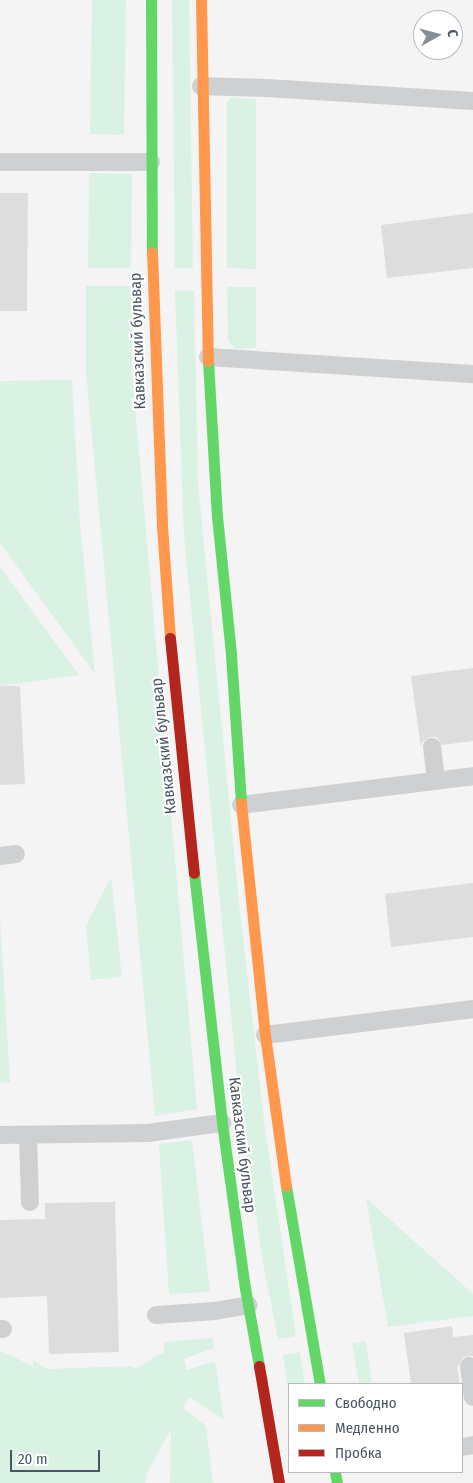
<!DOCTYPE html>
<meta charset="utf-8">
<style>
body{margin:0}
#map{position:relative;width:473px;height:1483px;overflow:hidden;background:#f4f4f4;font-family:"Fira Sans Condensed",sans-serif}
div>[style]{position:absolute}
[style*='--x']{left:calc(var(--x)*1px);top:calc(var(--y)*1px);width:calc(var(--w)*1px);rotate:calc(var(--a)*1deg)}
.green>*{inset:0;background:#d9f2e3}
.building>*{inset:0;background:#ddddde}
.lane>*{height:18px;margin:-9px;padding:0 9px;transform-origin:9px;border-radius:9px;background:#ced0d2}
.fast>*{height:11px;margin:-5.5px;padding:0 5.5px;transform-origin:5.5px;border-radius:5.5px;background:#63d668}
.slow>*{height:11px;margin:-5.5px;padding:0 5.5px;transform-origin:5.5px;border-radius:5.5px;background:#ff974d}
.jam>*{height:11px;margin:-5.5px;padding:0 5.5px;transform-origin:5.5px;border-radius:5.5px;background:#b3261e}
span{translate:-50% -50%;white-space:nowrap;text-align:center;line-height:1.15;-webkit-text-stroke:4px #fff;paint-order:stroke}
.street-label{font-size:16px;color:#4a5661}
.legend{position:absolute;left:288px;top:1383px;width:175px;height:90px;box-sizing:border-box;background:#fff;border:1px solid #b7bbc0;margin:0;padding:6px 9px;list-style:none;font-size:15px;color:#4a5661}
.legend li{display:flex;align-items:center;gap:10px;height:25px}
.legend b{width:25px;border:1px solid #b7bbc0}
.north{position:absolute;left:413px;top:10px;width:50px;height:50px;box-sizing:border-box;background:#fff;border:1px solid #b7bbc0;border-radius:50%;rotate:83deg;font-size:14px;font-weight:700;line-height:20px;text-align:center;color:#4a5661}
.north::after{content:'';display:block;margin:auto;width:18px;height:22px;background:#868d94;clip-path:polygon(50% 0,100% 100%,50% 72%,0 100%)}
.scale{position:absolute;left:10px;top:1450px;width:90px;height:22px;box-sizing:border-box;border:2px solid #4a5661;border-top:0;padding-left:6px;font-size:15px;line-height:18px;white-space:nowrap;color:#4a5661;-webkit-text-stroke:4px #fff;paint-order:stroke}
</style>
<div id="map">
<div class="green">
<div style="clip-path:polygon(92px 0,126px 0,124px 135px,90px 134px)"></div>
<div style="clip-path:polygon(172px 0,189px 0,193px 268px,175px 268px)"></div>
<div style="clip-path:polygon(231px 98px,256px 99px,256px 269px,227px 268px,227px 102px)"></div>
<div style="clip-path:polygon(89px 173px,132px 174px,131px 268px,88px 268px)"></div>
<div style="clip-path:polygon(86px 286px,133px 286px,132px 373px,197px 1109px,155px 1116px,86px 372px)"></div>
<div style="clip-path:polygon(227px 287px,256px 287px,256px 348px,235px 349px,228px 340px)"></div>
<div style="clip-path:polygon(194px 290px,198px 484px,239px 903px,265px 1129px,296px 1336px,278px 1339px,263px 1263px,238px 1086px,184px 536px,175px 291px)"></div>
<div style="clip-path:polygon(72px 380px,80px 523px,95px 674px,0 543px,0 381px)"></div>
<div style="clip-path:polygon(0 567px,79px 675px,0 686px)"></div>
<div style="clip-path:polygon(111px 877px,122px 977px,91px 980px,86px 926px)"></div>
<div style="clip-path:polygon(0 918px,10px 1082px,0 1083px)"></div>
<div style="clip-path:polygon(192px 1140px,210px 1292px,169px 1294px,159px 1144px)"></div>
<div style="clip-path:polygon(366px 1198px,473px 1294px,473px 1316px,388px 1327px)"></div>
<div style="clip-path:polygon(212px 1338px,214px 1348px,184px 1359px,187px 1370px,215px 1361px,224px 1420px,189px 1397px,183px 1408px,206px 1426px,213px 1483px,170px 1483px,171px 1430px,147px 1473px,145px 1483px,0 1483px,0 1351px,33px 1366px,33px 1360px,47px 1369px,132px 1366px,135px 1369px,164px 1352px,164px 1342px)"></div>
<div style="clip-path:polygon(366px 1341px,372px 1384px,359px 1384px,352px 1343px)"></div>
<div style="clip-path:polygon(300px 1352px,305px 1384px,289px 1384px,289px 1395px,283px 1355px)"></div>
</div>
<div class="building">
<div style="clip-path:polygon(0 193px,28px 193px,27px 311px,0 311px)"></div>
<div style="clip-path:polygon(473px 213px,473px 268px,387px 278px,381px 225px)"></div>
<div style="clip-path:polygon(473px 668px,473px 741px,442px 745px,437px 737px,430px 737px,422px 742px,421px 748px,411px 676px)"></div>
<div style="clip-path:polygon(0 686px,20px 686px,25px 784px,0 785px)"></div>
<div style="clip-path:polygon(473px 883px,473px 937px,391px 947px,385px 894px)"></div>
<div style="clip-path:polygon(115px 1202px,119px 1352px,49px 1354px,47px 1296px,0 1298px,0 1220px,45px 1219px,45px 1203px)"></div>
<div style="clip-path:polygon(452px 1326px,453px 1337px,473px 1335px,473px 1356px,463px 1357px,457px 1368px,460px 1384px,411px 1384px,404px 1333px)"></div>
</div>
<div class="lane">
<div style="--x:201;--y:86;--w:66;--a:1.7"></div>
<div style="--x:267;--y:88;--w:206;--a:3.6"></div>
<div style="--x:0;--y:162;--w:151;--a:0"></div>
<div style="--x:208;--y:357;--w:266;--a:3.7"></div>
<div style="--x:432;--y:747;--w:34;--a:83"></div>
<div style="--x:241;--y:805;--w:234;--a:-7.1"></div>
<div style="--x:0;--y:856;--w:16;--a:-7"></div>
<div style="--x:265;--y:1035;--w:210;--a:-7.1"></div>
<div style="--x:0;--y:1135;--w:148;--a:-0.8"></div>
<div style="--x:148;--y:1133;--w:75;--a:-7.7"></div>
<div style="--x:28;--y:1135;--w:67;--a:88.3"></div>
<div style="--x:156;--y:1315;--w:59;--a:-3.9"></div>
<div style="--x:215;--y:1311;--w:34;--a:-10"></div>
<div style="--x:0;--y:1329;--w:3;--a:0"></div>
<div style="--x:469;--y:1366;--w:31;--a:83"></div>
<div style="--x:462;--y:1447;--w:11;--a:-10"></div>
</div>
<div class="fast">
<div style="--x:151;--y:0;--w:252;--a:89.8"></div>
<div style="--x:208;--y:361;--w:155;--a:86.7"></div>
<div style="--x:217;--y:516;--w:140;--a:84.2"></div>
<div style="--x:231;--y:655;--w:148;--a:86.1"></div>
<div style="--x:194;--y:873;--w:252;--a:83.6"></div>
<div style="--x:222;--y:1123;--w:167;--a:82.1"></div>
<div style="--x:245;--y:1288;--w:79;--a:79.8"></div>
<div style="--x:286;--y:1186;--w:201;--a:80.3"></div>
<div style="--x:335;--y:1472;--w:11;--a:80"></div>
</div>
<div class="slow">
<div style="--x:201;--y:0;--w:361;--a:88.9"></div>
<div style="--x:152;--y:252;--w:274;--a:87.9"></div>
<div style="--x:162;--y:526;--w:112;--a:85.9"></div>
<div style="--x:241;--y:803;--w:233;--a:84.1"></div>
<div style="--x:265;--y:1035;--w:152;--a:82.1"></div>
</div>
<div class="jam">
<div style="--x:170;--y:638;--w:236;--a:84.2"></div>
<div style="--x:259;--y:1366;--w:119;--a:80.3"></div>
</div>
<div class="street-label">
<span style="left:138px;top:341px;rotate:-92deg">Кавказский бульвар</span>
<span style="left:164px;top:746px;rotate:-96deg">Кавказский бульвар</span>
<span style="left:242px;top:1145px;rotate:83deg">Кавказский бульвар</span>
</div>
<ul class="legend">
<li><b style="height:6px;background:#63d668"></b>Свободно</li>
<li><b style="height:6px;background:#ff974d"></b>Медленно</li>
<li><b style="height:6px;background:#b3261e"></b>Пробка</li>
</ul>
<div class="north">С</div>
<div class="scale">20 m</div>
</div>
